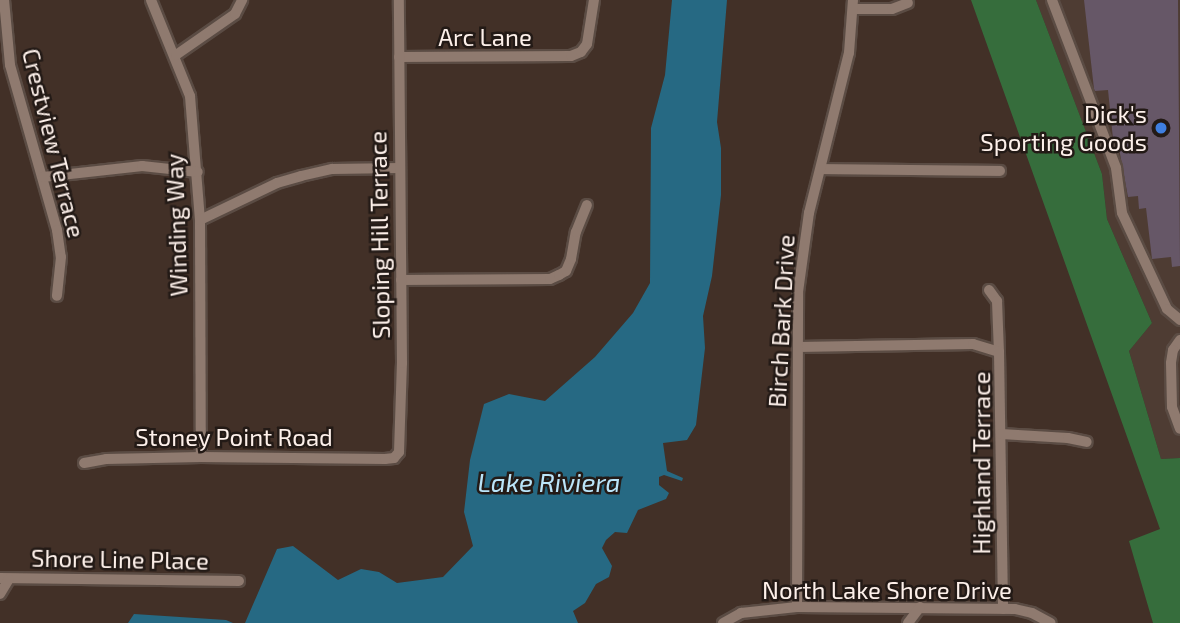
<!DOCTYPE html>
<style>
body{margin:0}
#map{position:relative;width:1180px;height:623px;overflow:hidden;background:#423027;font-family:"Exo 2",sans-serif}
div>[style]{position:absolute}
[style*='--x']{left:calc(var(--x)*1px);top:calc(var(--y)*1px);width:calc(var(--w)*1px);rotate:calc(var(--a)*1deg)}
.commercial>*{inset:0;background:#4e3c33}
.forest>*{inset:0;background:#366d3c}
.water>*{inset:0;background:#266983}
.building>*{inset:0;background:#665767}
.roads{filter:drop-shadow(2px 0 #5b4c44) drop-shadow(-2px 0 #5b4c44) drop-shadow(0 2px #5b4c44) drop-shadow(0 -2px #5b4c44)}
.minor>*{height:10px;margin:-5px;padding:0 5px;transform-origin:5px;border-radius:5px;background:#8f7a6f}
.dots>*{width:19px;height:19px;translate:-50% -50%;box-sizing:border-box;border:4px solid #231a16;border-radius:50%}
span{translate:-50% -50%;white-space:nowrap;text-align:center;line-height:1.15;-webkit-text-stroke:5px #231a16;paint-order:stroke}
.street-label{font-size:24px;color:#fdf0ea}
.poi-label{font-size:24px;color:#fdf0ea}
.right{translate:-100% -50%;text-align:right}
.water-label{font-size:26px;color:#bbe5f9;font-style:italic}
</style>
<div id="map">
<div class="commercial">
<div style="clip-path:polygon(1036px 0,1180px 0,1180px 458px,1161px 459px,1129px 351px,1152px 323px,1107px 219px,1102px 174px)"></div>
</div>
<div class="forest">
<div style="clip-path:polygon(971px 0,1036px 0,1102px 174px,1107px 219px,1152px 323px,1129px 351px,1161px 459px,1180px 458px,1180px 623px,1153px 623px,1129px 541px,1160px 529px)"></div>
</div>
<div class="water">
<div style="clip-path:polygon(672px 0,727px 0,717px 122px,721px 148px,721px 195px,712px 276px,703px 316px,705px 348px,696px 425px,687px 440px,663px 443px,667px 471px,683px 478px,682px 481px,664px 475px,659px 477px,659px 485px,669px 493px,666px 499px,638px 510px,627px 533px,615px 532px,606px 540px,602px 548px,612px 566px,609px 577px,596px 584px,585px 603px,573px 611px,578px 623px,245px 623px,277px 549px,293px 546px,338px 580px,361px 569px,379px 572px,397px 583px,443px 577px,473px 546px,464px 512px,470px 460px,484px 404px,509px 394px,545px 401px,595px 357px,633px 313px,650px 283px,651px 128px,665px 75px)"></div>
<div style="clip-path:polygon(134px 614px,226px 620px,233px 623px,128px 623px)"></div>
</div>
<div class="building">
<div style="clip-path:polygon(1084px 0,1178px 0,1180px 266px,1172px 267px,1171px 257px,1152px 259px,1146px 208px,1139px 209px,1138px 196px,1128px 197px,1118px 143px,1113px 139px,1108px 90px,1095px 91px,1094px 89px)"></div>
</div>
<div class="roads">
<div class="minor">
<div style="--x:4;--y:0;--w:65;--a:84.7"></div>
<div style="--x:10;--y:65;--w:172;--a:74.1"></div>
<div style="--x:57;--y:230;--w:27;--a:82"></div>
<div style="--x:61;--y:257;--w:39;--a:96"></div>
<div style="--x:151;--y:0;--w:104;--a:67.9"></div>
<div style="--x:190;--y:96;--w:124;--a:85.4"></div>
<div style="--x:200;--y:220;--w:237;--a:89.8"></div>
<div style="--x:1052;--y:0;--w:180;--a:69.1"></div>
<div style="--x:1116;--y:168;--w:45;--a:82.4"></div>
<div style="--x:1122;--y:213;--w:106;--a:64.9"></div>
<div style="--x:1167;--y:309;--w:17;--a:40"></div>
<div style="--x:853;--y:9;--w:39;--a:0"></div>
<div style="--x:892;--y:9;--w:17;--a:-21"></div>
<div style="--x:176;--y:55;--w:72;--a:-34.8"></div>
<div style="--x:235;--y:14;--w:16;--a:-63"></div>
<div style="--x:399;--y:57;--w:172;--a:-0.3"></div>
<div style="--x:571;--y:56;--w:11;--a:-22"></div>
<div style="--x:581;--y:52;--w:10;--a:-53"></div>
<div style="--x:587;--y:44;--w:45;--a:-81"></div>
<div style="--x:821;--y:169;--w:179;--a:0.6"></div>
<div style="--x:43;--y:177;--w:100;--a:-6.3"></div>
<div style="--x:142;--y:166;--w:56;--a:6.1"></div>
<div style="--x:200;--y:220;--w:85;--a:-25.7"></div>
<div style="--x:277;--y:183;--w:25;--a:-16"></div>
<div style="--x:301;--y:176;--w:32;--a:-13"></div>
<div style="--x:332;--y:169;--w:67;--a:-0.9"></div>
<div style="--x:401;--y:280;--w:149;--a:-0.4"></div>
<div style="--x:550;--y:279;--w:10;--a:-24"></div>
<div style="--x:559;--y:275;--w:8;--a:-30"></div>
<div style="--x:566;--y:271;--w:13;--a:-67"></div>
<div style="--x:571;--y:259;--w:27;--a:-80"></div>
<div style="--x:576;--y:232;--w:29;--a:-68"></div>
<div style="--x:989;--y:290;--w:14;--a:54"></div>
<div style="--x:997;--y:301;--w:51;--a:87.8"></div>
<div style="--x:1180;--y:340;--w:12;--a:125"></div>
<div style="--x:1173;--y:350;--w:13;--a:99"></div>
<div style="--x:1171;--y:363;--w:44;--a:88.7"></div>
<div style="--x:1172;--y:407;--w:23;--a:70"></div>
<div style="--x:798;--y:347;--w:175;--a:-1"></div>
<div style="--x:973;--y:344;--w:27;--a:17"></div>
<div style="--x:999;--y:352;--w:257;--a:89.1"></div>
<div style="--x:1001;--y:434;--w:67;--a:3.4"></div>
<div style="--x:1068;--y:438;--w:19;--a:12"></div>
<div style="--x:84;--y:463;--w:22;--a:-10"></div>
<div style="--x:106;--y:459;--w:95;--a:-1.2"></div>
<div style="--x:201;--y:457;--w:184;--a:0.6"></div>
<div style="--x:385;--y:459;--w:9;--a:-6"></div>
<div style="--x:394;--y:458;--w:8;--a:-50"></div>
<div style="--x:399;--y:452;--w:89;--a:-88.1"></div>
<div style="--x:402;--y:363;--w:363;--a:-90.5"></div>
<div style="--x:0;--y:578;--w:239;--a:0.7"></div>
<div style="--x:0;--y:594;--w:17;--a:-59"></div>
<div style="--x:797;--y:607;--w:315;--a:-89.8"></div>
<div style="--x:798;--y:292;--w:80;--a:-82.1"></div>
<div style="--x:809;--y:213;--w:165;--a:-76"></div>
<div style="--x:849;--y:53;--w:53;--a:-85.7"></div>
<div style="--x:723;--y:623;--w:21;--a:-29"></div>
<div style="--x:741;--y:613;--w:56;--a:-6.1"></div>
<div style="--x:797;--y:607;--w:218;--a:0.5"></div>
<div style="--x:1015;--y:609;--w:17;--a:13"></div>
<div style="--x:1032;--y:613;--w:21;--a:28"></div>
<div style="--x:908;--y:623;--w:20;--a:-53"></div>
</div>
</div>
<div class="dots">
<div style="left:1161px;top:128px;background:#3f7fe0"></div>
</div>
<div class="street-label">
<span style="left:485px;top:37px">Arc Lane</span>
<span style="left:54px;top:143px;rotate:76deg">Crestview Terrace</span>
<span style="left:176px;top:225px;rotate:-92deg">Winding Way</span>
<span style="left:379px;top:235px;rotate:-91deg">Sloping Hill Terrace</span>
<span style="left:781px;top:321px;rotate:-87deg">Birch Bark Drive</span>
<span style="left:234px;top:437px">Stoney Point Road</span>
<span style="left:981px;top:463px;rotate:-90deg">Highland Terrace</span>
<span style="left:120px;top:559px;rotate:1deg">Shore Line Place</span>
<span style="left:887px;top:590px">North Lake Shore Drive</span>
</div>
<div class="poi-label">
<span class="right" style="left:1147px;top:128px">Dick's<br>Sporting Goods</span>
</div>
<div class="water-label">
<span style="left:549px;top:482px">Lake Riviera</span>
</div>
</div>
